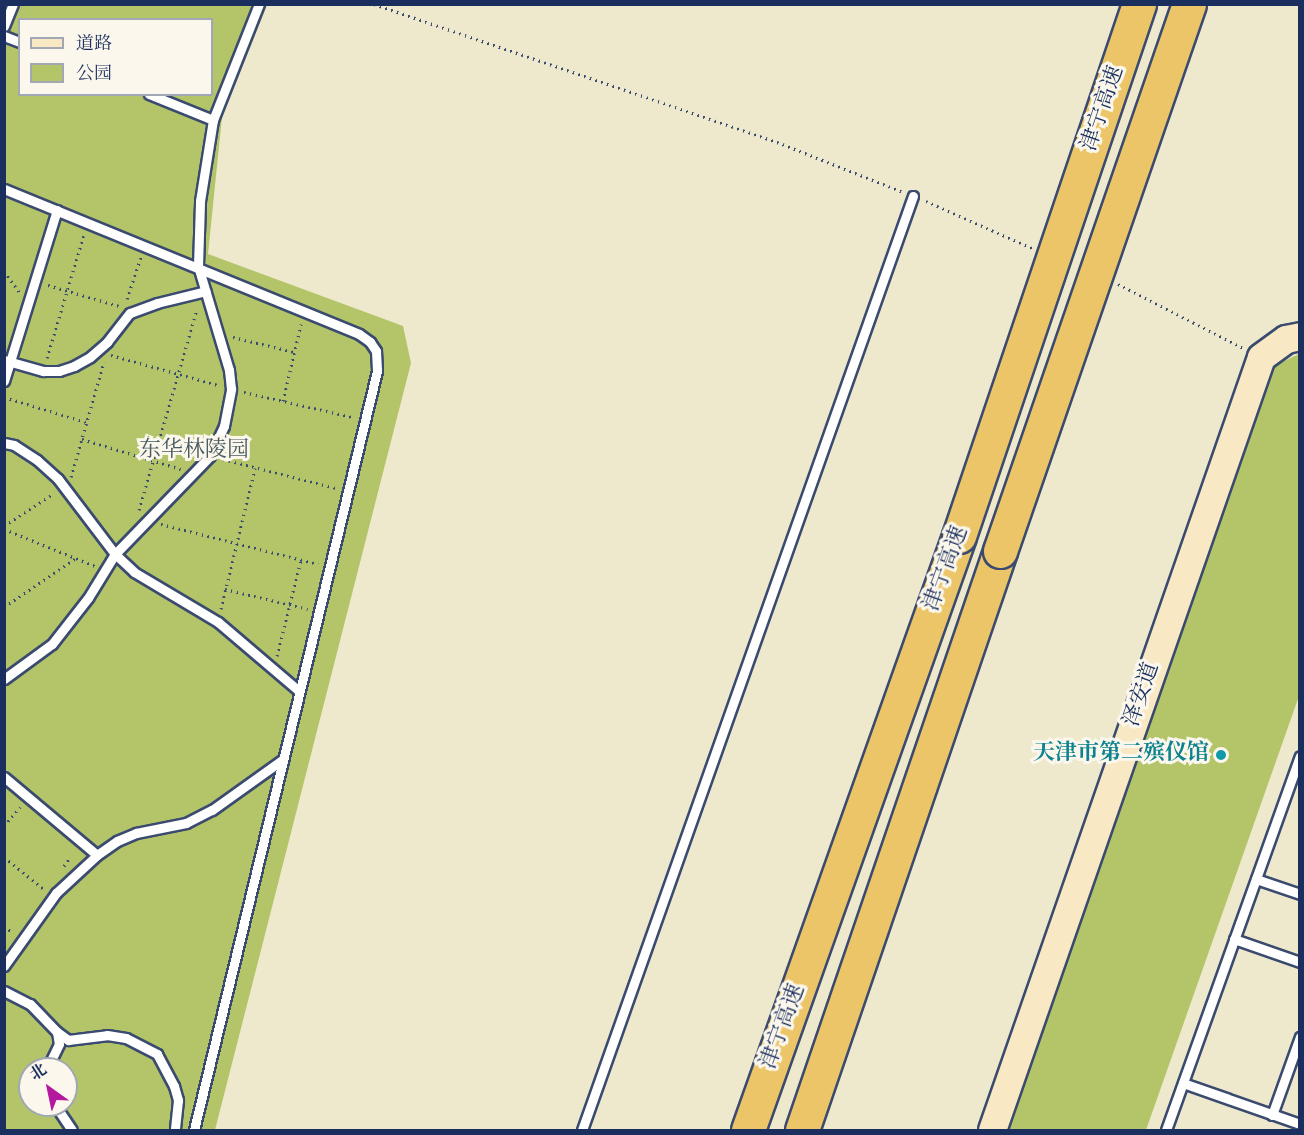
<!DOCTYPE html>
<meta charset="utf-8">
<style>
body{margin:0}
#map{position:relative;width:1304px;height:1135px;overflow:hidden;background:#eee8cd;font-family:"Sorts Mill Goudy","Noto Serif SC",serif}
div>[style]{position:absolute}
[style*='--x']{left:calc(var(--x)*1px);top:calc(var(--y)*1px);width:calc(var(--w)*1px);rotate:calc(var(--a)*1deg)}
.green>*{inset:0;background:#b3c568}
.path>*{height:3px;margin-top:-1.5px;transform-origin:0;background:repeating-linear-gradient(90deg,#3b4b6f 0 1.5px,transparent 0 6px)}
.roads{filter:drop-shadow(2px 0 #3b4b6f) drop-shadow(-2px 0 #3b4b6f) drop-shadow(0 2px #3b4b6f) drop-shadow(0 -2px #3b4b6f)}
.lane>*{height:9px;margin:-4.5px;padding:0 4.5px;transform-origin:4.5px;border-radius:4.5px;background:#fff}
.secondary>*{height:27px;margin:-13.5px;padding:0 13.5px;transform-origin:13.5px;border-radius:13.5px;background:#f8e8c3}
.highway>*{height:33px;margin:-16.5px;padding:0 16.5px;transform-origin:16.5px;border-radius:16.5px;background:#edc569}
.bridges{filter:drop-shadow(2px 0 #3b4b6f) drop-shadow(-2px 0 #3b4b6f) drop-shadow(0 2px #3b4b6f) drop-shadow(0 -2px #3b4b6f)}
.highway-bridge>*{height:33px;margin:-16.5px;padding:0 16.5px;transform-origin:16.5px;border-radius:16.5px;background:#edc569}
.dots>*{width:16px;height:16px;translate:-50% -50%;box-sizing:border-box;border:3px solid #fbf7ec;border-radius:50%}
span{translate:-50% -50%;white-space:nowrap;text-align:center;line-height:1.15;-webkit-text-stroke:6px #fbf7ec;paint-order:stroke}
.street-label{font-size:22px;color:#1b2f5e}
.park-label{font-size:22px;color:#495c61}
.culture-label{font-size:22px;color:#0d838f;font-weight:700}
.right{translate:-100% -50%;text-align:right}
.frame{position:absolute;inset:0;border:6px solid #1b2f5e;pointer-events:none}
.legend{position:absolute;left:18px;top:18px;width:195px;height:78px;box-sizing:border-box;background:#fbf7ec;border:2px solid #a1a7b3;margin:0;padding:8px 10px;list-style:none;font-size:18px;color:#1b2f5e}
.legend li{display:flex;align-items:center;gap:12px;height:30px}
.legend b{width:30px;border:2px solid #a1a7b3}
.north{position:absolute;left:18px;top:1057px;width:60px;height:60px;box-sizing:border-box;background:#fbf7ec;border:2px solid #a1a7b3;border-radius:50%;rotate:327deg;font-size:16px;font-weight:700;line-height:24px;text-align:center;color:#1b2f5e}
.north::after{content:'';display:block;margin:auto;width:21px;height:27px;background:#b5179e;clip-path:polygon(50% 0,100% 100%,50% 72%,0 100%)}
</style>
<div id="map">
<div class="green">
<div style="clip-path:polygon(evenodd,5px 5px,267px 5px,222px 117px,208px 254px,403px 326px,411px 363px,215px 1130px,5px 1130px,5px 5px,20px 20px,212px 20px,212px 94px,20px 94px,20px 20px,5px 5px,30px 1069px,66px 1069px,66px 1105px,30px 1105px,30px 1069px)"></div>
<div style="clip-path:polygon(1299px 354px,1299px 696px,1146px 1130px,1002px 1130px,1272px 370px,1278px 364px)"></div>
</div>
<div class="path">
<div style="--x:374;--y:4;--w:426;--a:18.9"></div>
<div style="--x:777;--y:142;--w:136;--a:21.6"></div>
<div style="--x:926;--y:201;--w:116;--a:23.9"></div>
<div style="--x:4;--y:271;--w:26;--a:54"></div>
<div style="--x:1118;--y:284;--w:140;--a:27.1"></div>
<div style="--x:48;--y:285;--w:74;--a:16.5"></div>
<div style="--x:127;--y:299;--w:44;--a:-71.6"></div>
<div style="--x:233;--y:337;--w:63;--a:13.8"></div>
<div style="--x:111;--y:355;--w:111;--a:15.7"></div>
<div style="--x:47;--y:358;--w:128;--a:-73.3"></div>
<div style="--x:244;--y:392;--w:111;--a:13"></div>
<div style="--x:4;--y:397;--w:86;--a:17"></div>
<div style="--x:283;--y:401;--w:79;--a:-76.8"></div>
<div style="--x:82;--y:439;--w:103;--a:16.9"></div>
<div style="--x:223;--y:459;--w:117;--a:14.4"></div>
<div style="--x:71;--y:477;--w:120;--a:-74"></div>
<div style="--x:139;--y:510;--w:209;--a:-73.9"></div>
<div style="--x:161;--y:524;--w:162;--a:14.3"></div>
<div style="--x:4;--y:526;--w:59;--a:-33.1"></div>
<div style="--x:4;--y:529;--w:98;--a:22.1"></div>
<div style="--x:225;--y:589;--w:85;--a:13.5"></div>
<div style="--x:4;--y:607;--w:87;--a:-34.2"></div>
<div style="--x:221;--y:609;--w:145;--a:-76.4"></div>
<div style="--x:277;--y:656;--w:99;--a:-76"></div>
<div style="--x:4;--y:826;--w:25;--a:-50"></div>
<div style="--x:4;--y:857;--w:53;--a:38.8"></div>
<div style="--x:64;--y:866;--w:9;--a:-54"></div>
<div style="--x:4;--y:926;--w:10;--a:37"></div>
</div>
<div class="roads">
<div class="lane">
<div style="--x:4;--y:26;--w:24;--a:-68"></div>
<div style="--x:4;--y:36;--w:17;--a:21"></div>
<div style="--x:149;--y:94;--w:69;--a:22.1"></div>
<div style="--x:4;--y:189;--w:383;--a:22.2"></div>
<div style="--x:359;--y:334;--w:14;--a:36"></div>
<div style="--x:370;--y:342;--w:11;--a:56"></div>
<div style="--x:376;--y:351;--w:20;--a:87"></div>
<div style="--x:377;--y:371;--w:781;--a:103.56"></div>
<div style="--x:4;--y:360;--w:41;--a:15.8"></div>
<div style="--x:43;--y:371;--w:16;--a:0"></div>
<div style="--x:59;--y:371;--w:16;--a:-18"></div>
<div style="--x:74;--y:366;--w:18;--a:-29"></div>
<div style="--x:90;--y:357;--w:23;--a:-41"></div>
<div style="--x:107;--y:342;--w:37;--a:-52"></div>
<div style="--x:130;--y:313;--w:29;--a:-20"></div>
<div style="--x:157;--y:303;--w:50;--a:-13.8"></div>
<div style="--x:4;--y:381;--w:179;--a:-72.8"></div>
<div style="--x:4;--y:443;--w:10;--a:11"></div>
<div style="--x:14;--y:445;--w:27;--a:33"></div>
<div style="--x:37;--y:460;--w:28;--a:42"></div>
<div style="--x:58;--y:479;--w:94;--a:52.8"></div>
<div style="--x:115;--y:554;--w:26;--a:43"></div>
<div style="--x:134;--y:572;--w:98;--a:30.8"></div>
<div style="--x:218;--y:622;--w:105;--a:40.4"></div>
<div style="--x:4;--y:679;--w:59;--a:-36.1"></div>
<div style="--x:52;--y:644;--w:58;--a:-52"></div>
<div style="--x:88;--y:598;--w:52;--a:-58.5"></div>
<div style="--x:115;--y:554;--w:136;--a:-45.9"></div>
<div style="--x:210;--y:456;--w:33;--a:-65"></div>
<div style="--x:224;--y:426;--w:38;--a:-79"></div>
<div style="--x:231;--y:389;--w:19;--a:-96"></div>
<div style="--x:229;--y:370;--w:109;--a:-106.6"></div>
<div style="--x:198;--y:266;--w:65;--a:-88.2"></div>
<div style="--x:200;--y:201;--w:82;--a:-80.9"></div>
<div style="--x:213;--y:120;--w:125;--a:-68.4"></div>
<div style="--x:4;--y:777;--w:121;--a:40"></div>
<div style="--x:1256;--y:879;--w:46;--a:18.8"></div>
<div style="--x:1234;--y:939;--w:70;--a:19.2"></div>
<div style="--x:4;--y:966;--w:90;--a:-54.5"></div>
<div style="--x:56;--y:893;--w:56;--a:-42.8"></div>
<div style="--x:97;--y:855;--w:24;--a:-35"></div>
<div style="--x:117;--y:841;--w:21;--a:-23"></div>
<div style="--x:136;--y:833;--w:51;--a:-11.3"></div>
<div style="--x:186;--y:823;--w:29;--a:-27"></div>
<div style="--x:212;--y:810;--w:86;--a:-35.5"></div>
<div style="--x:4;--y:991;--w:29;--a:27"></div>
<div style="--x:30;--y:1004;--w:39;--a:46"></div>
<div style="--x:57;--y:1032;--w:12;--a:81"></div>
<div style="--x:59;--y:1044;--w:28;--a:116"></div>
<div style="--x:57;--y:1032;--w:14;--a:36"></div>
<div style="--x:68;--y:1040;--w:39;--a:-7"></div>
<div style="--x:107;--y:1035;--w:19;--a:9"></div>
<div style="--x:126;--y:1038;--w:35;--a:27"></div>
<div style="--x:157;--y:1054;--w:36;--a:62"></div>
<div style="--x:174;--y:1086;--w:15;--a:74"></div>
<div style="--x:178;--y:1100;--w:30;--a:96"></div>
<div style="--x:1183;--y:1083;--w:124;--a:19.3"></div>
<div style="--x:55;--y:1105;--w:30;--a:56"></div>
<div style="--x:1272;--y:1115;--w:83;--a:-70.3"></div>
<div style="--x:582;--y:1130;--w:991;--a:-70.49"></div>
<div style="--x:1166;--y:1130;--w:397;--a:-70.3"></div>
</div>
<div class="secondary">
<div style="--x:992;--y:1130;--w:818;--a:-70.81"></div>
<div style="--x:1261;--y:357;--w:31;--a:-36"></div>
<div style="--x:1286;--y:339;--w:14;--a:-12"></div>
</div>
<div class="highway">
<div style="--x:748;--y:1130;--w:630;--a:-70.44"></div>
<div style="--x:802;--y:1130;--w:612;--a:-71.12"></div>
</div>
</div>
<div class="bridges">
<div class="highway-bridge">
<div style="--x:959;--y:536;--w:562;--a:-71.31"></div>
<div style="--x:1000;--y:551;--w:579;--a:-70.94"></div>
</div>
</div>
<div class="dots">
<div style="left:1221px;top:755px;background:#0f9aa8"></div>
</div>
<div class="street-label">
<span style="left:1104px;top:109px;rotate:-71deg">津宁高速</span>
<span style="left:947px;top:569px;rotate:-70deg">津宁高速</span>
<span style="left:1143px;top:695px;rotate:-71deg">泽安道</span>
<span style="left:784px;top:1027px;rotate:-70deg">津宁高速</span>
</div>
<div class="park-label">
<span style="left:194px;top:452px">东华林陵园</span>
</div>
<div class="culture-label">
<span class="right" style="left:1209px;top:755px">天津市第二殡仪馆</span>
</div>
<div class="frame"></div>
<ul class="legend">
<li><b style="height:8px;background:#f8e8c3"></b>道路</li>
<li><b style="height:16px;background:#b3c568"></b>公园</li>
</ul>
<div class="north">北</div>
</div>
